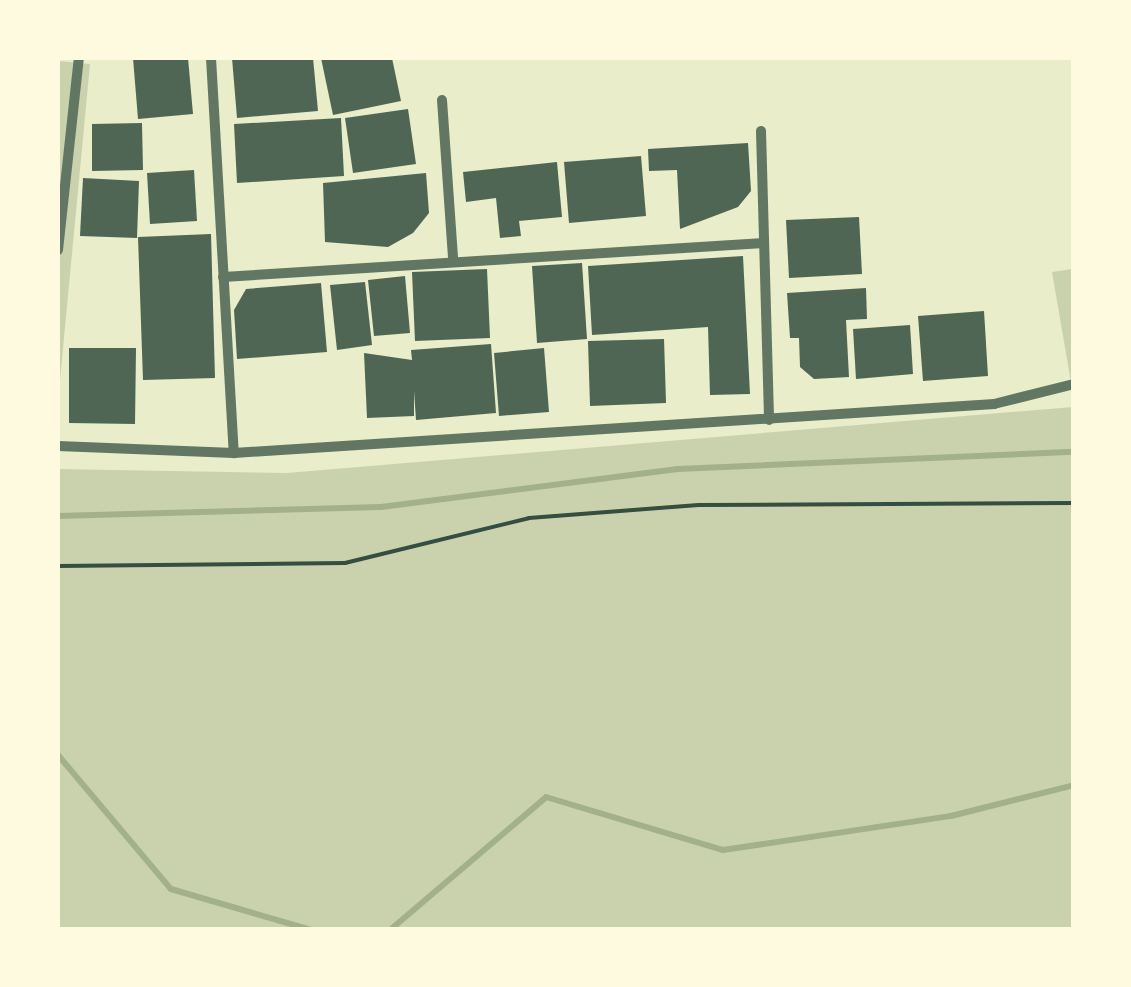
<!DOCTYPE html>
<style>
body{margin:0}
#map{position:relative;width:1131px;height:987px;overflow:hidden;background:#e9edc9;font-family:Figtree,sans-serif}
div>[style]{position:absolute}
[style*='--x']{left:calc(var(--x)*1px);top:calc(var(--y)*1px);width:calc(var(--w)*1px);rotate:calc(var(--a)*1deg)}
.green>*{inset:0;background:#cad2ad}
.stream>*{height:6px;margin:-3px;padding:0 3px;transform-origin:3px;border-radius:3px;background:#a3b18a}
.building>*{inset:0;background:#4f6655}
.path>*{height:4px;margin:-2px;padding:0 2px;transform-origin:2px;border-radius:2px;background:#344e41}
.minor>*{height:10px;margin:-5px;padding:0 5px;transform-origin:5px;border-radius:5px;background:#617663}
span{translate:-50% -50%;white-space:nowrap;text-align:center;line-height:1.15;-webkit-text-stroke:8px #fefae0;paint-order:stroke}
.frame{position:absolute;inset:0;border:60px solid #fefae0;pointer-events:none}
</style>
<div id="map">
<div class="green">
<div style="clip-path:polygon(58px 61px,90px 64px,58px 401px)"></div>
<div style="clip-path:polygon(1073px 269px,1073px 394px,1052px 272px)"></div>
<div style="clip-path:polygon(1073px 407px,1073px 929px,58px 929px,58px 469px,287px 473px)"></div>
</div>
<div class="stream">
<div style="--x:58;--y:516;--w:323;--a:-1.6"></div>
<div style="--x:381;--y:507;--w:299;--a:-7.3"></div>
<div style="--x:678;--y:469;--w:396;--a:-2.5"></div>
<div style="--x:58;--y:755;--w:175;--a:49.9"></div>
<div style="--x:171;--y:889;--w:146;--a:16.3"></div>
<div style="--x:390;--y:930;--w:205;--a:-40.4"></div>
<div style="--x:546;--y:797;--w:185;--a:16.7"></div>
<div style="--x:723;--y:850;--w:231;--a:-8.5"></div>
<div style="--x:951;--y:816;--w:127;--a:-14.1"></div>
</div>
<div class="building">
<div style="clip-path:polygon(133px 58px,188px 58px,193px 114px,138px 119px)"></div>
<div style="clip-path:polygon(232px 58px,313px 58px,318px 111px,237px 118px)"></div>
<div style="clip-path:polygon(321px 58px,392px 58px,401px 101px,333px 115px)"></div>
<div style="clip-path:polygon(408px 109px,416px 164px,353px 173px,345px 118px)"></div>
<div style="clip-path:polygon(341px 118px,344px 176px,237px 183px,234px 124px)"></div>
<div style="clip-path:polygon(142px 123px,143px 170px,92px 171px,92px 124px)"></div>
<div style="clip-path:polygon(748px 143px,751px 191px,738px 207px,680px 229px,677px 170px,649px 171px,648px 149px)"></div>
<div style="clip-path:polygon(641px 156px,646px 216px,569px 223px,564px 162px)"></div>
<div style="clip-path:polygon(557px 162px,562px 217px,519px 221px,521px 236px,500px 238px,496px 198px,466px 202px,463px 172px)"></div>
<div style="clip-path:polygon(194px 170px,197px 221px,150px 224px,147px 173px)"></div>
<div style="clip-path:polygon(426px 173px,429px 213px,413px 233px,388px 247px,325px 242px,323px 183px)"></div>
<div style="clip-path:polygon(83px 178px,139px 181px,137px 238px,80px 236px)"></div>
<div style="clip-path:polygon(859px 217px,862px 274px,789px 278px,786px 220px)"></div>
<div style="clip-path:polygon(211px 234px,215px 378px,143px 380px,138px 237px)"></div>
<div style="clip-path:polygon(743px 256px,750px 394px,710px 395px,708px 327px,592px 335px,588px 266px)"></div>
<div style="clip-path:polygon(582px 263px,587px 339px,537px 343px,532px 266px)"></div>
<div style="clip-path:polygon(487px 269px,490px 338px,415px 341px,412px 272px)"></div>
<div style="clip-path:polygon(405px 276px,410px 333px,374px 336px,368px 280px)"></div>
<div style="clip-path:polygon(365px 282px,372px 345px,337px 350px,330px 285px)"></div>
<div style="clip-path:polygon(321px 283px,327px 352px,237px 359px,234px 310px,246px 289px)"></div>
<div style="clip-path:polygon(866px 288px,867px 319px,846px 320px,849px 377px,814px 379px,800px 367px,799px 338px,790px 338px,787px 293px)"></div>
<div style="clip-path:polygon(984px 311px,988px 376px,923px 381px,918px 316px)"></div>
<div style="clip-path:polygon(910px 325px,913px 374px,856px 379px,853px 329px)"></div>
<div style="clip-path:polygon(664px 339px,666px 403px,590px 406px,588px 341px)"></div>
<div style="clip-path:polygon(491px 344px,496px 413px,416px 420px,414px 391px,414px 416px,367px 418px,364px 353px,412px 360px,411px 350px)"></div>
<div style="clip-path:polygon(69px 348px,136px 348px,135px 424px,69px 423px)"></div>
<div style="clip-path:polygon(544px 348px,549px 412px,499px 416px,494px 353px)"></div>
</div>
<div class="path">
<div style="--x:58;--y:566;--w:287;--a:-0.6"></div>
<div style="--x:345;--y:563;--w:189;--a:-13.7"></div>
<div style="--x:529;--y:518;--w:170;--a:-4.4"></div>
<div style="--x:699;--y:505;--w:375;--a:-0.3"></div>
</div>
<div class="minor">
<div style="--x:211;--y:58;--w:396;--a:86.7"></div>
<div style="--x:442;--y:100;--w:159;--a:86"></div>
<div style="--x:761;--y:131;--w:289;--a:88.4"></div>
<div style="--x:58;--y:250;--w:193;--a:-83.8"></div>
<div style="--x:223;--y:277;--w:542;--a:-3.6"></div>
<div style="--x:58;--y:446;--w:176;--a:2.3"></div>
<div style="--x:234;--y:453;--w:762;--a:-3.69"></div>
<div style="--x:994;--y:404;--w:82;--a:-14"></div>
</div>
<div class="frame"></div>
</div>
